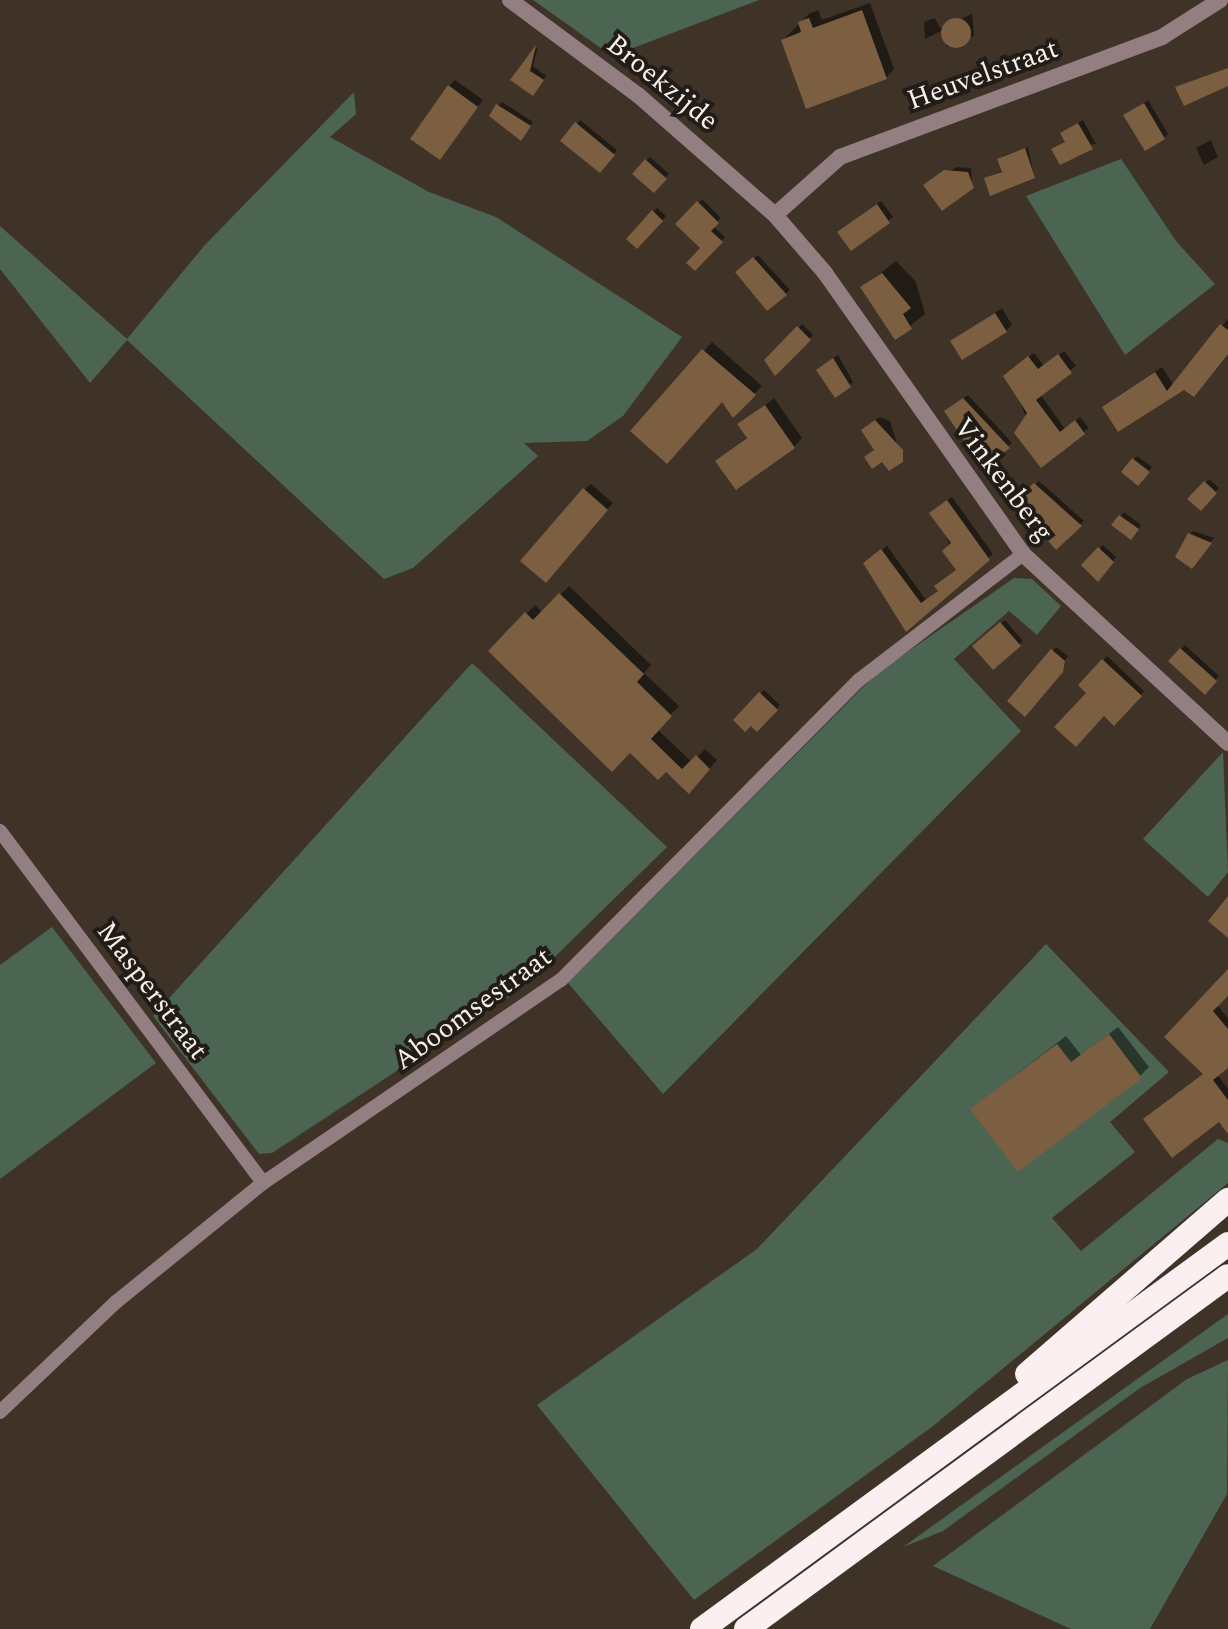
<!DOCTYPE html>
<style>
body{margin:0}
#map{position:relative;width:1228px;height:1629px;overflow:hidden;background:#3f3328;font-family:Spectral,serif}
div>[style]{position:absolute}
[style*='--x']{left:calc(var(--x)*1px);top:calc(var(--y)*1px);width:calc(var(--w)*1px);rotate:calc(var(--a)*1deg)}
.green>*{inset:0;background:#4c6553}
.shadow>*{inset:0;background:#0007}
.building>*{inset:0;background:#7c5e41}
.round{border-radius:50%}
.minor>*{height:14px;margin:-7px;padding:0 7px;transform-origin:7px;border-radius:7px;background:#937f82}
.tertiary>*{height:16px;margin:-8px;padding:0 8px;transform-origin:8px;border-radius:8px;background:#937f82}
.motorway>*{height:24px;margin:-12px;padding:0 12px;transform-origin:12px;border-radius:12px;background:#faeff1}
span{translate:-50% -50%;white-space:nowrap;text-align:center;line-height:1.15;-webkit-text-stroke:8px #211c17;paint-order:stroke}
.street-label{font-size:28px;color:#f7f0e8}
</style>
<div id="map">
<div class="green">
<div style="clip-path:polygon(533px 0,759px 0,612px 56px)"></div>
<div style="clip-path:polygon(354px 92px,356px 114px,330px 137px,429px 192px,496px 217px,682px 337px,623px 416px,587px 441px,524px 443px,538px 456px,413px 568px,384px 579px,127px 340px,90px 383px,0 269px,0 226px,127px 339px,204px 246px)"></div>
<div style="clip-path:polygon(1121px 159px,1176px 241px,1215px 284px,1125px 355px,1026px 196px)"></div>
<div style="clip-path:polygon(1014px 578px,1032px 579px,1061px 606px,1037px 635px,1009px 611px,954px 659px,1021px 731px,663px 1094px,568px 983px,877px 673px)"></div>
<div style="clip-path:polygon(472px 663px,667px 847px,524px 987px,272px 1153px,259px 1154px,153px 1016px)"></div>
<div style="clip-path:polygon(1223px 752px,1228px 872px,1208px 897px,1143px 839px)"></div>
<div style="clip-path:polygon(52px 927px,156px 1063px,0 1179px,0 965px)"></div>
<div style="clip-path:polygon(1046px 944px,1169px 1072px,1110px 1122px,1135px 1152px,1052px 1218px,1081px 1251px,1218px 1139px,1228px 1143px,1228px 1183px,933px 1426px,694px 1600px,537px 1405px,757px 1249px)"></div>
<div style="clip-path:polygon(1228px 1314px,1228px 1338px,1140px 1388px,943px 1531px,903px 1547px)"></div>
<div style="clip-path:polygon(1228px 1360px,1227px 1494px,1150px 1629px,1071px 1629px,933px 1566px,1187px 1379px)"></div>
</div>
<div class="shadow">
<div style="clip-path:polygon(870px 3px,894px 69px,886px 78px,783px 40px,809px 14px,818px 10px,822px 20px)"></div>
<div style="clip-path:polygon(972px 14px,974px 36px,947px 47px,941px 31px,925px 39px,924px 22px,935px 18px,940px 28px)"></div>
<div style="clip-path:polygon(538px 46px,533px 66px,546px 76px,536px 90px,513px 80px)"></div>
<div style="clip-path:polygon(455px 80px,483px 100px,440px 158px,449px 86px)"></div>
<div style="clip-path:polygon(1148px 100px,1168px 134px,1164px 138px,1126px 115px)"></div>
<div style="clip-path:polygon(502px 102px,533px 122px,524px 134px,498px 106px)"></div>
<div style="clip-path:polygon(580px 120px,617px 150px,604px 166px,577px 124px)"></div>
<div style="clip-path:polygon(1083px 120px,1096px 144px,1054px 150px,1066px 141px,1062px 133px)"></div>
<div style="clip-path:polygon(1211px 140px,1218px 157px,1204px 165px,1196px 148px)"></div>
<div style="clip-path:polygon(1028px 147px,1034px 176px,986px 179px,1004px 170px,1003px 156px)"></div>
<div style="clip-path:polygon(650px 157px,669px 174px,654px 190px,635px 173px)"></div>
<div style="clip-path:polygon(957px 167px,971px 168px,972px 186px,929px 181px)"></div>
<div style="clip-path:polygon(702px 199px,721px 218px,713px 226px,725px 237px,695px 268px,702px 248px,678px 224px)"></div>
<div style="clip-path:polygon(881px 201px,893px 217px,851px 248px,844px 228px)"></div>
<div style="clip-path:polygon(657px 208px,666px 216px,637px 246px,629px 238px)"></div>
<div style="clip-path:polygon(758px 255px,790px 290px,768px 308px,738px 272px)"></div>
<div style="clip-path:polygon(896px 261px,916px 282px,925px 314px,896px 337px,863px 287px)"></div>
<div style="clip-path:polygon(1002px 308px,1012px 325px,1006px 331px,953px 341px)"></div>
<div style="clip-path:polygon(1228px 319px,1228px 353px,1119px 430px,1111px 401px,1162px 367px,1174px 386px)"></div>
<div style="clip-path:polygon(802px 324px,813px 335px,775px 373px,767px 365px)"></div>
<div style="clip-path:polygon(712px 342px,762px 386px,733px 415px,722px 400px,633px 431px)"></div>
<div style="clip-path:polygon(1064px 351px,1076px 366px,1040px 394px,1065px 429px,1080px 417px,1089px 428px,1042px 465px,1010px 371px,1034px 353px,1044px 366px)"></div>
<div style="clip-path:polygon(838px 355px,853px 382px,850px 385px,822px 366px)"></div>
<div style="clip-path:polygon(968px 395px,1012px 443px,983px 464px,950px 407px)"></div>
<div style="clip-path:polygon(774px 398px,802px 438px,794px 447px,717px 461px,748px 436px,740px 425px)"></div>
<div style="clip-path:polygon(880px 417px,890px 421px,902px 460px,876px 449px,867px 426px)"></div>
<div style="clip-path:polygon(1137px 456px,1152px 467px,1142px 480px,1134px 459px)"></div>
<div style="clip-path:polygon(1209px 479px,1219px 488px,1201px 508px,1190px 498px)"></div>
<div style="clip-path:polygon(1039px 481px,1084px 521px,1056px 547px,1016px 502px)"></div>
<div style="clip-path:polygon(591px 484px,613px 503px,552px 574px,584px 490px)"></div>
<div style="clip-path:polygon(952px 497px,993px 554px,906px 629px,870px 559px,887px 546px,926px 600px,940px 590px,958px 569px,936px 508px)"></div>
<div style="clip-path:polygon(1124px 512px,1141px 525px,1134px 534px,1114px 525px)"></div>
<div style="clip-path:polygon(1193px 531px,1214px 538px,1195px 562px,1190px 534px)"></div>
<div style="clip-path:polygon(1103px 545px,1116px 557px,1102px 576px,1084px 565px)"></div>
<div style="clip-path:polygon(569px 586px,651px 665px,644px 673px,679px 706px,657px 729px,692px 762px,705px 749px,717px 760px,697px 783px,630px 751px,491px 651px,535px 605px,543px 613px)"></div>
<div style="clip-path:polygon(1005px 620px,1023px 641px,993px 667px,975px 646px)"></div>
<div style="clip-path:polygon(1185px 645px,1219px 676px,1205px 692px,1171px 661px)"></div>
<div style="clip-path:polygon(1056px 647px,1068px 656px,1028px 710px,1009px 700px)"></div>
<div style="clip-path:polygon(1107px 656px,1144px 691px,1114px 723px,1081px 685px)"></div>
<div style="clip-path:polygon(764px 690px,780px 705px,757px 729px,736px 720px)"></div>
<div style="clip-path:polygon(1228px 971px,1228px 991px,1217px 1005px,1228px 1018px,1228px 1065px,1217px 1074px,1228px 1089px,1228px 1131px,1205px 1073px,1167px 1037px)"></div>
<div style="clip-path:polygon(1118px 1027px,1149px 1067px,1140px 1076px,982px 1101px,1066px 1036px,1081px 1055px)"></div>
</div>
<div class="building">
<div style="clip-path:polygon(862px 10px,887px 79px,806px 109px,781px 40px,801px 32px,798px 22px,809px 18px,813px 28px)"></div>
<div class="round" style="left:941px;top:18px;width:30px;height:30px"></div>
<div style="clip-path:polygon(536px 45px,530px 71px,544px 80px,533px 96px,510px 80px)"></div>
<div style="clip-path:polygon(1228px 68px,1228px 86px,1184px 106px,1175px 87px)"></div>
<div style="clip-path:polygon(448px 85px,478px 107px,440px 160px,410px 139px)"></div>
<div style="clip-path:polygon(1144px 103px,1165px 139px,1145px 151px,1123px 115px)"></div>
<div style="clip-path:polygon(496px 104px,531px 126px,521px 141px,489px 116px)"></div>
<div style="clip-path:polygon(575px 122px,615px 155px,600px 173px,560px 141px)"></div>
<div style="clip-path:polygon(1078px 123px,1093px 149px,1060px 165px,1051px 149px,1065px 142px,1060px 133px)"></div>
<div style="clip-path:polygon(1025px 148px,1035px 178px,990px 196px,984px 178px,1002px 172px,997px 159px)"></div>
<div style="clip-path:polygon(645px 159px,667px 179px,654px 193px,632px 174px)"></div>
<div style="clip-path:polygon(944px 170px,968px 172px,974px 188px,942px 211px,923px 185px)"></div>
<div style="clip-path:polygon(697px 201px,719px 223px,711px 231px,723px 242px,695px 271px,686px 263px,700px 248px,675px 224px)"></div>
<div style="clip-path:polygon(877px 204px,890px 223px,851px 251px,837px 232px)"></div>
<div style="clip-path:polygon(652px 210px,663px 221px,637px 249px,626px 239px)"></div>
<div style="clip-path:polygon(753px 257px,787px 295px,767px 311px,735px 272px)"></div>
<div style="clip-path:polygon(882px 273px,911px 308px,903px 314px,912px 329px,895px 340px,860px 287px)"></div>
<div style="clip-path:polygon(995px 313px,1007px 332px,962px 360px,950px 341px)"></div>
<div style="clip-path:polygon(1220px 324px,1228px 330px,1228px 354px,1194px 397px,1184px 390px,1118px 432px,1102px 407px,1155px 372px,1167px 391px)"></div>
<div style="clip-path:polygon(797px 326px,811px 340px,775px 376px,764px 360px)"></div>
<div style="clip-path:polygon(702px 349px,756px 395px,733px 418px,722px 402px,667px 464px,630px 431px)"></div>
<div style="clip-path:polygon(1058px 354px,1072px 373px,1036px 400px,1060px 432px,1075px 420px,1085px 434px,1041px 468px,1014px 433px,1027px 413px,1003px 376px,1028px 356px,1038px 369px)"></div>
<div style="clip-path:polygon(833px 358px,851px 387px,835px 398px,816px 370px)"></div>
<div style="clip-path:polygon(963px 398px,1010px 448px,982px 467px,944px 411px)"></div>
<div style="clip-path:polygon(765px 405px,795px 448px,736px 490px,715px 461px,747px 438px,737px 424px)"></div>
<div style="clip-path:polygon(875px 420px,903px 450px,903px 462px,889px 471px,882px 462px,872px 469px,864px 457px,874px 450px,861px 430px)"></div>
<div style="clip-path:polygon(1132px 458px,1150px 472px,1138px 486px,1121px 472px)"></div>
<div style="clip-path:polygon(1204px 481px,1217px 493px,1201px 511px,1187px 499px)"></div>
<div style="clip-path:polygon(1034px 483px,1082px 526px,1056px 550px,1013px 501px)"></div>
<div style="clip-path:polygon(583px 488px,608px 510px,546px 583px,520px 561px)"></div>
<div style="clip-path:polygon(947px 500px,990px 560px,906px 632px,863px 563px,881px 549px,921px 603px,938px 591px,934px 586px,956px 570px,942px 551px,951px 543px,929px 513px)"></div>
<div style="clip-path:polygon(1119px 515px,1139px 529px,1131px 540px,1111px 525px)"></div>
<div style="clip-path:polygon(1188px 533px,1212px 543px,1192px 569px,1175px 557px)"></div>
<div style="clip-path:polygon(1098px 547px,1114px 562px,1098px 582px,1081px 565px)"></div>
<div style="clip-path:polygon(559px 593px,644px 674px,637px 682px,672px 716px,651px 739px,682px 769px,696px 755px,710px 769px,689px 794px,666px 772px,658px 780px,630px 753px,612px 772px,488px 651px,525px 612px,533px 620px)"></div>
<div style="clip-path:polygon(1000px 622px,1021px 646px,993px 670px,972px 646px)"></div>
<div style="clip-path:polygon(1180px 648px,1217px 681px,1205px 695px,1168px 661px)"></div>
<div style="clip-path:polygon(1051px 649px,1065px 661px,1063px 672px,1025px 717px,1007px 701px)"></div>
<div style="clip-path:polygon(1102px 659px,1142px 696px,1114px 726px,1104px 716px,1076px 747px,1054px 727px,1086px 693px,1078px 685px)"></div>
<div style="clip-path:polygon(759px 692px,778px 710px,757px 732px,751px 726px,745px 732px,733px 720px)"></div>
<div style="clip-path:polygon(1228px 896px,1228px 938px,1208px 921px)"></div>
<div style="clip-path:polygon(1228px 969px,1228px 996px,1213px 1011px,1228px 1029px,1228px 1068px,1213px 1080px,1228px 1100px,1228px 1134px,1219px 1122px,1172px 1158px,1143px 1119px,1203px 1074px,1164px 1037px)"></div>
<div style="clip-path:polygon(1109px 1034px,1142px 1078px,1018px 1172px,970px 1109px,1057px 1044px,1071px 1062px)"></div>
</div>
<div class="minor">
<div style="--x:0;--y:831;--w:439;--a:53.2"></div>
<div style="--x:0;--y:1412;--w:160;--a:-43.5"></div>
<div style="--x:116;--y:1302;--w:189;--a:-39"></div>
<div style="--x:263;--y:1183;--w:361;--a:-34.3"></div>
<div style="--x:561;--y:980;--w:423;--a:-45.2"></div>
<div style="--x:859;--y:680;--w:207;--a:-37.5"></div>
</div>
<div class="tertiary">
<div style="--x:510;--y:0;--w:159;--a:36.6"></div>
<div style="--x:638;--y:95;--w:182;--a:41.2"></div>
<div style="--x:775;--y:215;--w:77;--a:49.2"></div>
<div style="--x:825;--y:273;--w:344;--a:54.8"></div>
<div style="--x:1023;--y:554;--w:279;--a:42.7"></div>
<div style="--x:775;--y:215;--w:87;--a:-41.7"></div>
<div style="--x:840;--y:157;--w:344;--a:-20.4"></div>
<div style="--x:1162;--y:37;--w:69;--a:-32.5"></div>
</div>
<div class="motorway">
<div style="--x:1027;--y:1374;--w:266;--a:-40.9"></div>
<div style="--x:702;--y:1629;--w:652;--a:-36.2"></div>
<div style="--x:746;--y:1629;--w:597;--a:-36.22"></div>
</div>
<div class="street-label">
<span style="left:983px;top:75px;rotate:-20deg">Heuvelstraat</span>
<span style="left:662px;top:83px;rotate:39deg">Broekzijde</span>
<span style="left:1003px;top:480px;rotate:53deg">Vinkenberg</span>
<span style="left:152px;top:991px;rotate:53deg">Masperstraat</span>
<span style="left:473px;top:1009px;rotate:-36deg">Aboomsestraat</span>
</div>
</div>
